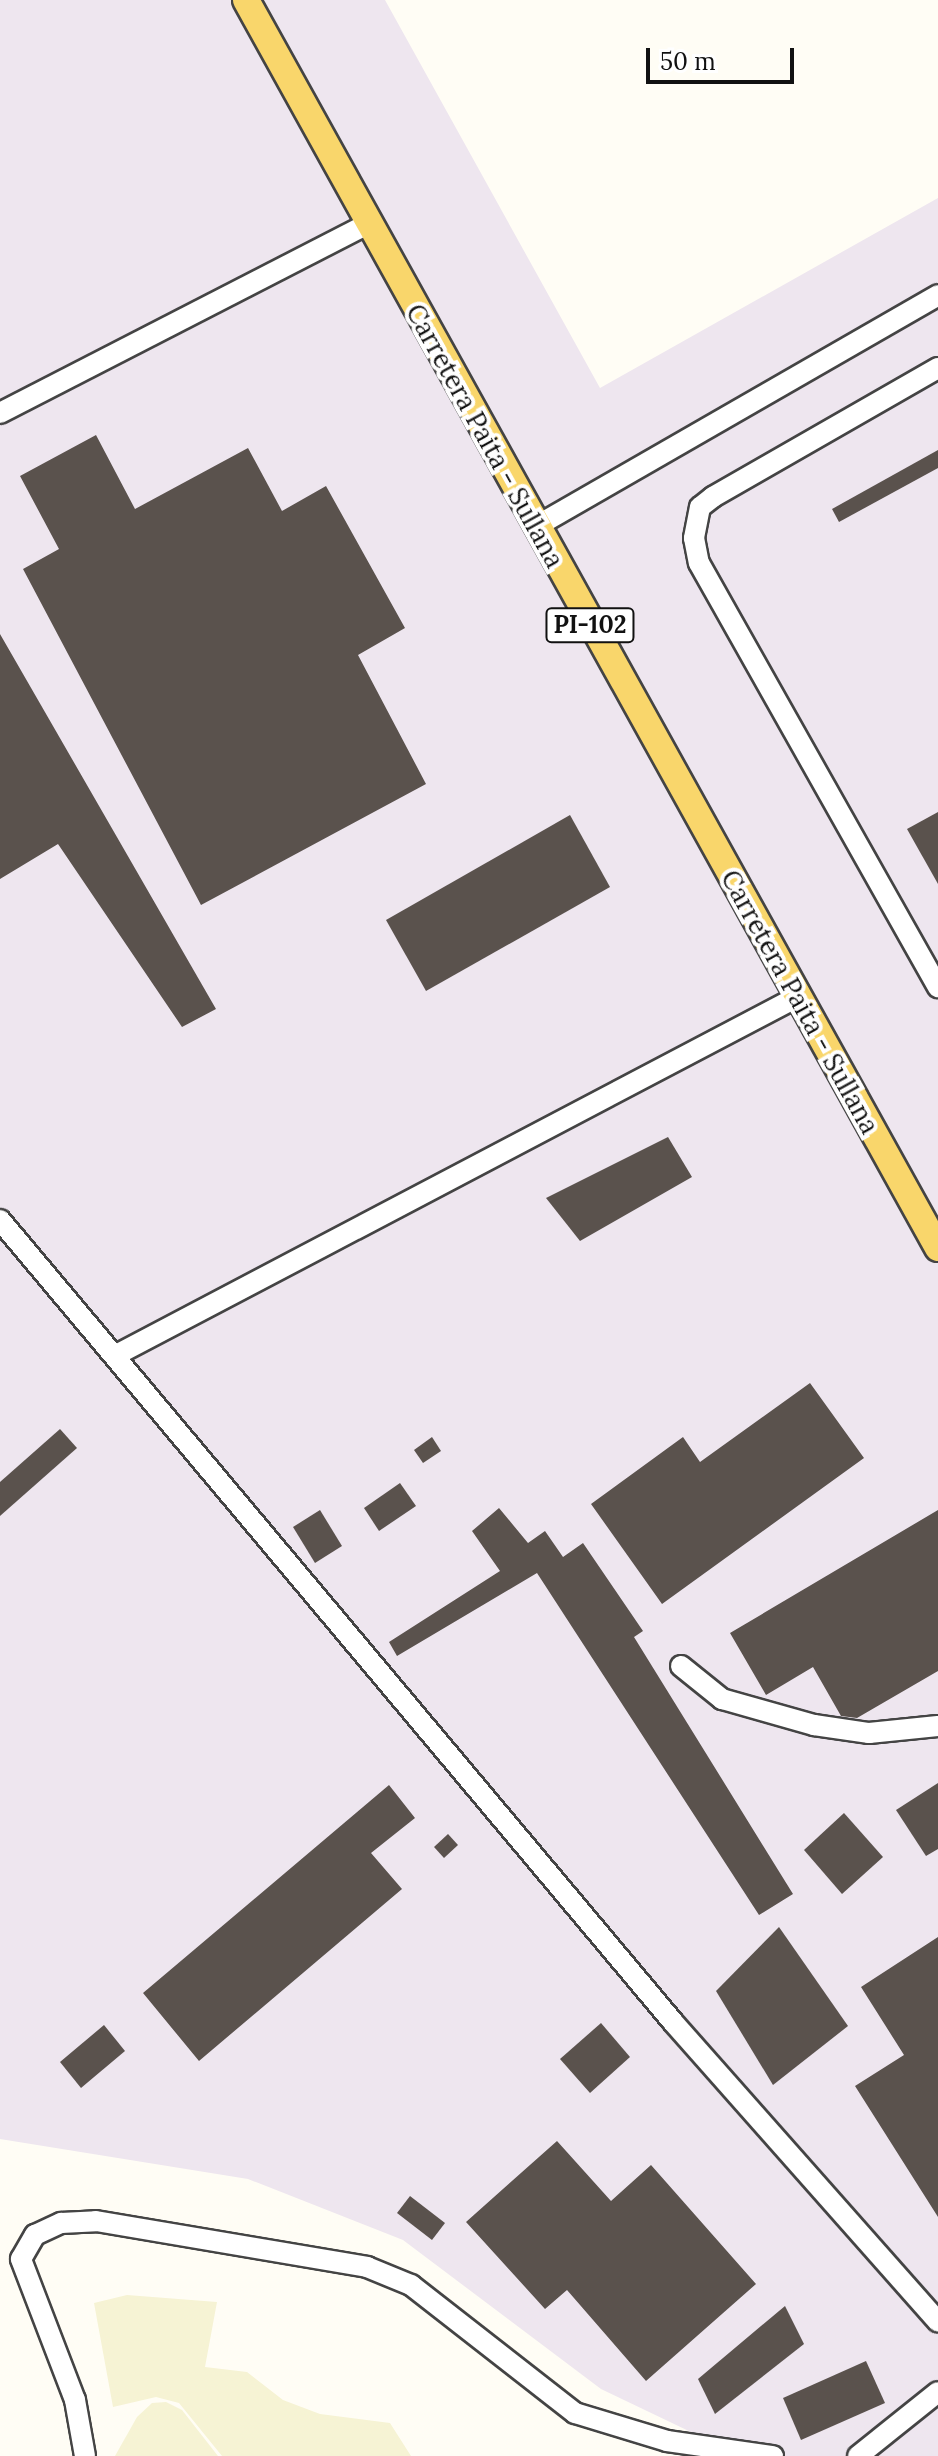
<!DOCTYPE html>
<style>
body{margin:0}
#map{position:relative;width:938px;height:2456px;overflow:hidden;background:#fffdf5;font-family:Lora,serif}
div>[style]{position:absolute}
[style*='--x']{left:calc(var(--x)*1px);top:calc(var(--y)*1px);width:calc(var(--w)*1px);rotate:calc(var(--a)*1deg)}
.industrial>*{inset:0;background:#eee6ef}
.farmland>*{inset:0;background:#f6f3d4}
.building>*{inset:0;background:#5a524d}
.roads{filter:drop-shadow(2px 0 #444) drop-shadow(-2px 0 #444) drop-shadow(0 2px #444) drop-shadow(0 -2px #444)}
.minor>*{height:20px;margin:-10px;padding:0 10px;transform-origin:10px;border-radius:10px;background:#fff}
.major>*{height:26px;margin:-13px;padding:0 13px;transform-origin:13px;border-radius:13px;background:#f9d66b}
span{translate:-50% -50%;white-space:nowrap;text-align:center;line-height:1.15;-webkit-text-stroke:8px #fff;paint-order:stroke}
.shield-label span{padding:2px 6px;background:#fff;border:2px solid;border-radius:6px;-webkit-text-stroke-width:0}
.shield-label{font-size:24px;color:#111;font-weight:700}
.street-label{font-size:26px;color:#111}
.scale{position:absolute;left:646px;top:48px;width:148px;height:36px;box-sizing:border-box;border:4px solid #111;border-top:0;padding-left:10px;font-size:24px;line-height:28px;white-space:nowrap;color:#111;-webkit-text-stroke:6px #fff;paint-order:stroke}
</style>
<div id="map">
<div class="industrial">
<div style="clip-path:polygon(0 0,385px 0,600px 388px,938px 198px,938px 2456px,741px 2456px,601px 2389px,403px 2240px,248px 2179px,0 2139px)"></div>
</div>
<div class="farmland">
<div style="clip-path:polygon(127px 2295px,217px 2302px,205px 2367px,247px 2372px,283px 2400px,320px 2414px,390px 2423px,411px 2456px,222px 2456px,179px 2403px,156px 2397px,113px 2407px,94px 2303px)"></div>
<div style="clip-path:polygon(166px 2402px,182px 2410px,218px 2456px,115px 2456px,137px 2417px,152px 2403px)"></div>
</div>
<div class="building">
<div style="clip-path:polygon(96px 435px,135px 509px,248px 448px,282px 511px,326px 486px,405px 628px,358px 655px,426px 784px,201px 905px,23px 569px,59px 549px,20px 476px)"></div>
<div style="clip-path:polygon(938px 450px,938px 468px,839px 522px,832px 509px)"></div>
<div style="clip-path:polygon(0 634px,216px 1009px,182px 1027px,58px 844px,0 879px)"></div>
<div style="clip-path:polygon(938px 812px,938px 884px,907px 829px)"></div>
<div style="clip-path:polygon(570px 815px,610px 887px,426px 991px,386px 920px)"></div>
<div style="clip-path:polygon(668px 1137px,692px 1177px,580px 1241px,546px 1198px)"></div>
<div style="clip-path:polygon(810px 1383px,864px 1458px,662px 1604px,591px 1504px,683px 1437px,700px 1462px)"></div>
<div style="clip-path:polygon(60px 1429px,77px 1448px,0 1516px,0 1482px)"></div>
<div style="clip-path:polygon(432px 1437px,441px 1451px,423px 1463px,414px 1450px)"></div>
<div style="clip-path:polygon(400px 1483px,416px 1506px,379px 1531px,364px 1508px)"></div>
<div style="clip-path:polygon(499px 1508px,528px 1543px,545px 1531px,563px 1557px,583px 1543px,643px 1631px,634px 1637px,793px 1894px,759px 1915px,537px 1573px,397px 1656px,389px 1642px,500px 1571px,472px 1531px)"></div>
<div style="clip-path:polygon(320px 1510px,342px 1546px,315px 1563px,293px 1527px)"></div>
<div style="clip-path:polygon(938px 1510px,938px 1671px,857px 1718px,841px 1716px,813px 1667px,766px 1695px,730px 1633px)"></div>
<div style="clip-path:polygon(938px 1783px,938px 1849px,926px 1856px,896px 1810px)"></div>
<div style="clip-path:polygon(389px 1785px,415px 1818px,371px 1853px,402px 1889px,199px 2061px,143px 1993px)"></div>
<div style="clip-path:polygon(844px 1813px,883px 1857px,842px 1894px,804px 1850px)"></div>
<div style="clip-path:polygon(448px 1834px,458px 1845px,444px 1858px,434px 1847px)"></div>
<div style="clip-path:polygon(779px 1927px,848px 2026px,773px 2085px,716px 1991px)"></div>
<div style="clip-path:polygon(938px 1937px,938px 2217px,855px 2086px,904px 2055px,861px 1987px)"></div>
<div style="clip-path:polygon(601px 2023px,630px 2057px,590px 2093px,560px 2059px)"></div>
<div style="clip-path:polygon(104px 2025px,125px 2051px,81px 2088px,60px 2062px)"></div>
<div style="clip-path:polygon(557px 2141px,611px 2201px,651px 2165px,756px 2284px,646px 2381px,567px 2290px,545px 2309px,466px 2222px)"></div>
<div style="clip-path:polygon(410px 2196px,445px 2223px,432px 2240px,397px 2213px)"></div>
<div style="clip-path:polygon(785px 2306px,804px 2344px,715px 2414px,698px 2379px)"></div>
<div style="clip-path:polygon(866px 2361px,885px 2403px,801px 2440px,783px 2398px)"></div>
</div>
<div class="roads">
<div class="minor">
<div style="--x:938;--y:368;--w:259;--a:150.2"></div>
<div style="--x:713;--y:497;--w:16;--a:142"></div>
<div style="--x:700;--y:507;--w:32;--a:101"></div>
<div style="--x:694;--y:538;--w:25;--a:79"></div>
<div style="--x:699;--y:563;--w:487;--a:60.6"></div>
<div style="--x:0;--y:413;--w:414;--a:-27.2"></div>
<div style="--x:535;--y:527;--w:465;--a:-29.9"></div>
<div style="--x:0;--y:1220;--w:1047;--a:50"></div>
<div style="--x:673;--y:2022;--w:400;--a:48.5"></div>
<div style="--x:118;--y:1354;--w:767;--a:-27.73"></div>
<div style="--x:681;--y:1666;--w:53;--a:38.8"></div>
<div style="--x:722;--y:1699;--w:96;--a:15.8"></div>
<div style="--x:814;--y:1725;--w:56;--a:8.3"></div>
<div style="--x:869;--y:1733;--w:69;--a:-5.8"></div>
<div style="--x:85;--y:2456;--w:57;--a:-100.1"></div>
<div style="--x:75;--y:2400;--w:151;--a:-111"></div>
<div style="--x:21;--y:2259;--w:28;--a:-60"></div>
<div style="--x:35;--y:2235;--w:29;--a:-25"></div>
<div style="--x:61;--y:2223;--w:35;--a:-3"></div>
<div style="--x:96;--y:2221;--w:275;--a:9.6"></div>
<div style="--x:367;--y:2267;--w:48;--a:22.2"></div>
<div style="--x:411;--y:2285;--w:208;--a:38"></div>
<div style="--x:575;--y:2413;--w:96;--a:16.9"></div>
<div style="--x:667;--y:2441;--w:107;--a:8.1"></div>
<div style="--x:858;--y:2456;--w:102;--a:-38.7"></div>
</div>
<div class="major">
<div style="--x:246;--y:0;--w:1427;--a:60.99"></div>
</div>
</div>
<div class="shield-label">
<span style="left:590px;top:625px">PI-102</span>
</div>
<div class="street-label">
<span style="left:485px;top:436px;rotate:61deg">Carretera Paita - Sullana</span>
<span style="left:800px;top:1002px;rotate:61deg">Carretera Paita - Sullana</span>
</div>
<div class="scale">50 m</div>
</div>
